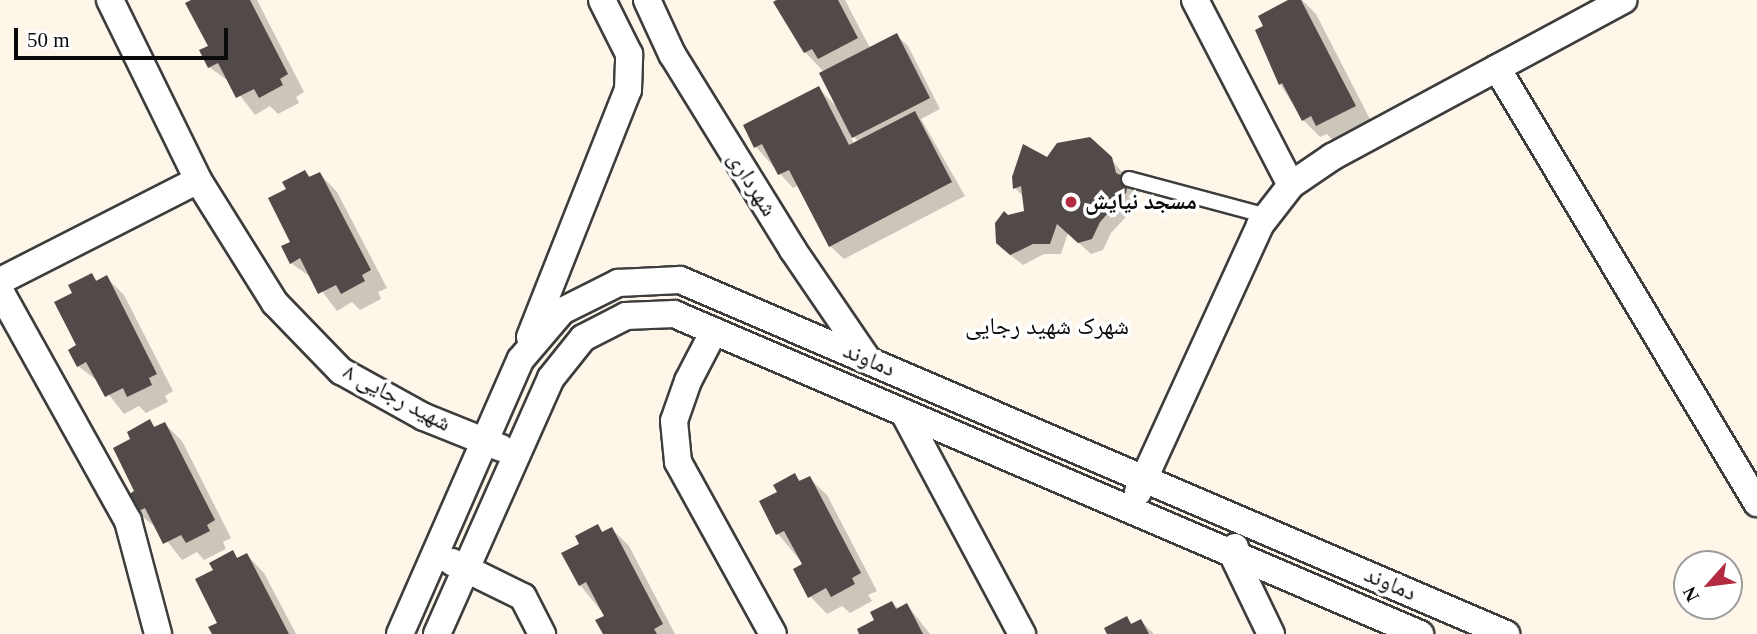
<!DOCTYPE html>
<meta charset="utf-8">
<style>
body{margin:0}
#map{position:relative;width:1757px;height:634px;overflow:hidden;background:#fef7e9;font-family:"Times New Roman","Noto Naskh Arabic",serif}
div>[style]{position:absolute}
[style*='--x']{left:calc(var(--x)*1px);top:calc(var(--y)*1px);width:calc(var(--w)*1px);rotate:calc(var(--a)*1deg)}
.shadow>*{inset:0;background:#0003}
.building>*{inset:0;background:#524a48}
.roads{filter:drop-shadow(2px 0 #3d3d3d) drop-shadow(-2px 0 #3d3d3d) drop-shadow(0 2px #3d3d3d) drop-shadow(0 -2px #3d3d3d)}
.service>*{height:14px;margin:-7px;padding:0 7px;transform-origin:7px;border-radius:7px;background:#fff}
.minor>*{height:26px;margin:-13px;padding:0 13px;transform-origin:13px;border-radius:13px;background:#fff}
.dots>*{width:19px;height:19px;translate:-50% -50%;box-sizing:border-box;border:4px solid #fff;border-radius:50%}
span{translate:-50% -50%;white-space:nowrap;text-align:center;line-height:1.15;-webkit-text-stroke:7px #fff;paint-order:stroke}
.street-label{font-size:23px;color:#0a0a0a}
.poi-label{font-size:23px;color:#0a0a0a;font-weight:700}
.left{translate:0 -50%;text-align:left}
.neighbourhood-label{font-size:24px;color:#0a0a0a}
.north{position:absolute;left:1673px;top:550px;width:70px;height:70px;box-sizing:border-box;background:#fff;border:2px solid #9d9d9d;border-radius:50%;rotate:242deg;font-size:19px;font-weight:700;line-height:28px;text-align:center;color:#0a0a0a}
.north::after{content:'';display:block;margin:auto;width:24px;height:32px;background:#b22b41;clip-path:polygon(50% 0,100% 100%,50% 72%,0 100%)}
.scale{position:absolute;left:14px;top:28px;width:214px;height:32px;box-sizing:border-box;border:4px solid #0a0a0a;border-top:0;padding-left:9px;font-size:21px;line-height:24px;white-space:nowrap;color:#0a0a0a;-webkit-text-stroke:5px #fff;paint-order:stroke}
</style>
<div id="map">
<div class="shadow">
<div style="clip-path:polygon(194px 0,257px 0,304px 92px,296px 97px,299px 103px,278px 114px,270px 106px,255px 115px,230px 82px,209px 67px,210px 47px)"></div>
<div style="clip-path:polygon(evenodd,774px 0,845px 0,870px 48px,896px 35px,908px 46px,940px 109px,921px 119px,965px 196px,844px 259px,830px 246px,799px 185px,793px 188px,756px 147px,818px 88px,837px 107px,824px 72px,805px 52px,774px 0,849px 132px,859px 142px,854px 144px,849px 132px)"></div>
<div style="clip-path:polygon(1292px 0,1302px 0,1316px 14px,1372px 123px,1335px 143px,1327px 134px,1320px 137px,1303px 120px,1280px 84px)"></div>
<div style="clip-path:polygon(1110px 158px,1139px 192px,1137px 205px,1111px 233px,1103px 250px,1091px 254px,1068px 233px,1061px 254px,1044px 254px,1023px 265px,1009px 254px,1008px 216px,1025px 212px,1024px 197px,1015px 188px,1048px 159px)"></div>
<div style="clip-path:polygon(305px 172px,312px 178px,320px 174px,337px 192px,387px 288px,378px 292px,381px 299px,360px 310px,352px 302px,337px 311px,312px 278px,291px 263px,288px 190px)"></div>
<div style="clip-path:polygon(92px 275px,98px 282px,106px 277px,124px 295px,173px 391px,165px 396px,168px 402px,146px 413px,139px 406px,124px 414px,99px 382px,78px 366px,75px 293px)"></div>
<div style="clip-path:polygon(150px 422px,156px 428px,165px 424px,182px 441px,231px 538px,223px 542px,226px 549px,204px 560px,197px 552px,182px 560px,157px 528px,136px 512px,132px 440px)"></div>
<div style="clip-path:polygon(795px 475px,801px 482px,809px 478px,827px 495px,877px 591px,868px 595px,872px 601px,850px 613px,842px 606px,827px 614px,810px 596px,804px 565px,778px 534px,779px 493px)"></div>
<div style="clip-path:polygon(597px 526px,604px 533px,612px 529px,629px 546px,675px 634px,605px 634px,606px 617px,580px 585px,581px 545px)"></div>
<div style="clip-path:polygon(232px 553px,239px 559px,247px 555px,264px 573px,296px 634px,214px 634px,220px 624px,215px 571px)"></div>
<div style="clip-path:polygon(892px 603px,899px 609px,907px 605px,930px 634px,861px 634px)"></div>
<div style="clip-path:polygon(1127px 619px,1133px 625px,1141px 621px,1154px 634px,1109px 634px)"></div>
</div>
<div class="building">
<div style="clip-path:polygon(191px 0,250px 0,288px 74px,280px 79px,283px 85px,259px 98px,254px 89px,236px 98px,218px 63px,208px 68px,199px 50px,208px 46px,185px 3px)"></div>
<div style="clip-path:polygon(777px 0,838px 0,858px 38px,818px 59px,812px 49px,804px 53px,773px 2px)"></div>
<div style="clip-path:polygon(1288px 0,1301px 0,1356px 106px,1316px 126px,1311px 116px,1302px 121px,1282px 83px,1279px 85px,1255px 30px,1263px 26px,1258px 16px)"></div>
<div style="clip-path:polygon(897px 33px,930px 98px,852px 138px,819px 73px)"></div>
<div style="clip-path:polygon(819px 86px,849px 145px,915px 111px,952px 182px,829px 247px,789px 170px,778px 175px,762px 144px,754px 148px,743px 125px)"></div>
<div style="clip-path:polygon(1090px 137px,1112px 157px,1116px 173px,1129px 179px,1126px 193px,1100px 222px,1092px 239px,1078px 243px,1057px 224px,1050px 244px,1033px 244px,1010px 255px,996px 243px,995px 223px,1004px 211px,1008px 215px,1024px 211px,1021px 186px,1013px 189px,1012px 177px,1023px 144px,1047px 157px,1057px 143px)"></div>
<div style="clip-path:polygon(305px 170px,309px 177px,320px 172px,371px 270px,362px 275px,365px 281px,341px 294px,336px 285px,318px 294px,300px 258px,290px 264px,281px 246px,290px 242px,268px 198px,286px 189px,282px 182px)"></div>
<div style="clip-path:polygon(92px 273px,96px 281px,107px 275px,157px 374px,149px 378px,152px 385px,127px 397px,123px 388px,105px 397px,86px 362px,77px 367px,68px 350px,76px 345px,54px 302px,72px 293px,68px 285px)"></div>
<div style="clip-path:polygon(150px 419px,154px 427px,165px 422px,215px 520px,207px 525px,210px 531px,186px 543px,181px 535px,163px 544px,145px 508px,135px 513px,126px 496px,134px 491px,113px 448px,130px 439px,127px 432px)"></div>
<div style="clip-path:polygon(795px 473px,799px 481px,810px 476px,861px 573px,852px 578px,855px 584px,831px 597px,826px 588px,808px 598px,793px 569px,802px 564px,784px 531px,776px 535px,759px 501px,777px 492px,773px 485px)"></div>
<div style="clip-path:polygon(598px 524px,602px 532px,612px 527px,663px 624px,654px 629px,657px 634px,603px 634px,595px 620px,604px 616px,586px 582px,579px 586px,561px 553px,579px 544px,575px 536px)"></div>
<div style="clip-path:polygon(233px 550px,237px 558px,247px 553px,289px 634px,212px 634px,208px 627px,217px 623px,195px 579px,213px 570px,209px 563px)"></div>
<div style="clip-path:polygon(892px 601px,896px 609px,907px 603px,923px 634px,859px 634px,857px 629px,874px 620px,870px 612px)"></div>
<div style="clip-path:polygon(1127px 616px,1131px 624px,1141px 619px,1149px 634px,1107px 634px,1104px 628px)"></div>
</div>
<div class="roads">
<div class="service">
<div style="--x:1129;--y:179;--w:143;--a:15"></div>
</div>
<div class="minor">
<div style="--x:110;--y:0;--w:200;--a:63.9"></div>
<div style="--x:198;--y:180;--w:145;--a:58"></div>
<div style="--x:275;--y:303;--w:95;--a:45.9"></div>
<div style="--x:341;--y:371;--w:95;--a:29"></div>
<div style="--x:424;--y:417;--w:83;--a:21.9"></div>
<div style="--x:647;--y:0;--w:60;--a:65.2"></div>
<div style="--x:672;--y:54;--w:230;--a:58.3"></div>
<div style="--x:793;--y:250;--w:133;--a:55.7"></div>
<div style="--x:1195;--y:0;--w:208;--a:62.6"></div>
<div style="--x:1497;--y:68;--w:507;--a:59.13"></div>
<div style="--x:0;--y:281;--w:222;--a:-27"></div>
<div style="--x:0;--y:291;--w:263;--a:60.9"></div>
<div style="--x:128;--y:521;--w:117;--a:75.1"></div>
<div style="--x:714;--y:331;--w:56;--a:117.5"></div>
<div style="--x:688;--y:381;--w:42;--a:109.3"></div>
<div style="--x:674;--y:421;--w:41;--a:84.4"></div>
<div style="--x:678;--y:462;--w:196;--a:61.1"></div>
<div style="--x:530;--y:337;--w:266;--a:-68.4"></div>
<div style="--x:628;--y:90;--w:36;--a:-88"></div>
<div style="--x:629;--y:54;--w:60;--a:-116.6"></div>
<div style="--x:904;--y:413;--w:251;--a:61.9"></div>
<div style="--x:1138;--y:492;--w:294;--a:-65.4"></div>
<div style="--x:1260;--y:225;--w:51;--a:-52.2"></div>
<div style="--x:1291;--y:185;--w:50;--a:-34.3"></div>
<div style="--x:1332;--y:157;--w:331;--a:-28.3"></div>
<div style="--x:1235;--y:547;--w:7;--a:117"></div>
<div style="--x:1232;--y:553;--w:90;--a:64.3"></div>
<div style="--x:452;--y:562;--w:79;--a:26.2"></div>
<div style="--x:523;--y:597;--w:42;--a:62.8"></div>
<div style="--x:400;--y:634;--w:300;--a:-66.3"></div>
<div style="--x:521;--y:359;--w:63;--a:-49.5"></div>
<div style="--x:562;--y:311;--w:63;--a:-26.6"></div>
<div style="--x:618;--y:283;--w:62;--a:-2.8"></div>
<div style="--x:680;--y:280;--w:899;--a:23.2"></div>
<div style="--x:437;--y:634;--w:280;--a:-66"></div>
<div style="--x:551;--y:378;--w:51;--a:-51.3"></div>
<div style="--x:583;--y:338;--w:48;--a:-27.1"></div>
<div style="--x:626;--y:316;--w:48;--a:-2.4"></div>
<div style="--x:674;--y:314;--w:812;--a:23.22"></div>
</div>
</div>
<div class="dots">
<div style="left:1071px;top:202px;background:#b22b41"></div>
</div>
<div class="street-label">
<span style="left:752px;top:184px;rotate:58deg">شهرداری</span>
<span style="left:869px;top:360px;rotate:23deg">دماوند</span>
<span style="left:397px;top:398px;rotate:28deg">شهید رجایی ۸</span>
<span style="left:1390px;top:584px;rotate:23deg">دماوند</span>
</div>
<div class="poi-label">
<span class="left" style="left:1085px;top:202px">مسجد نیایش</span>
</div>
<div class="neighbourhood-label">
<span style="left:1047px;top:327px">شهرک شهید رجایی</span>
</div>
<div class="north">N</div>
<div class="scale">50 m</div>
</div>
